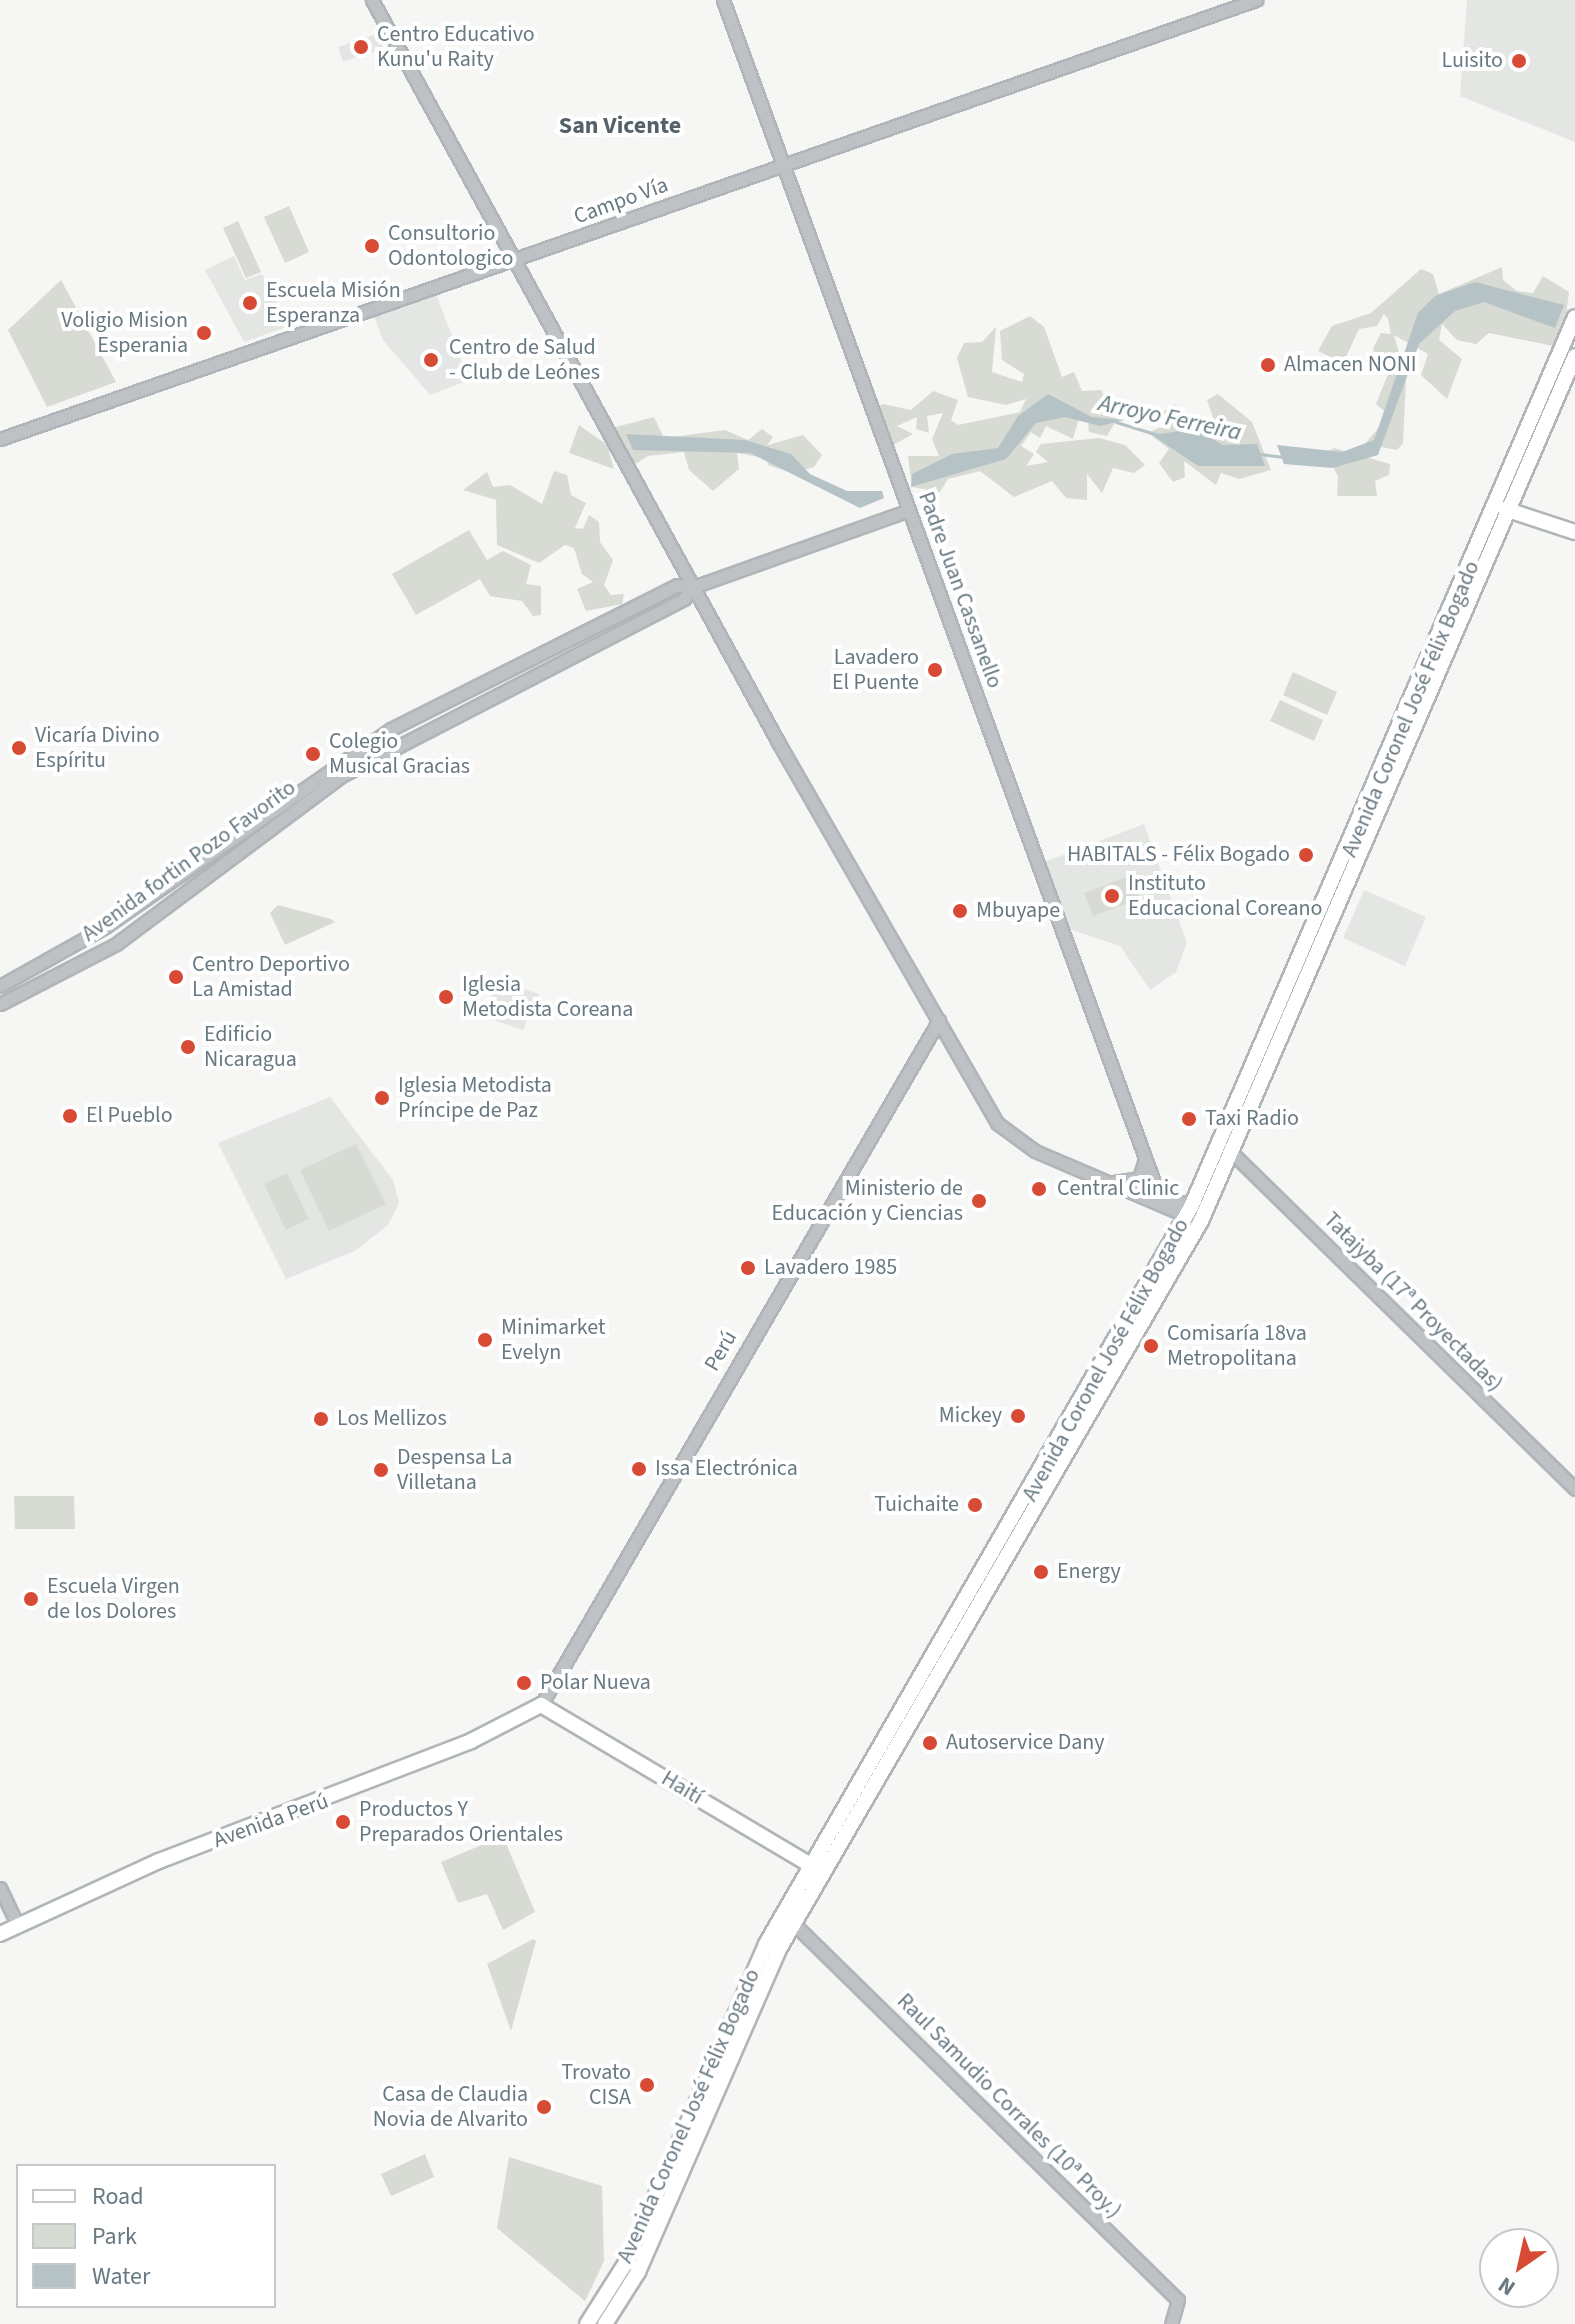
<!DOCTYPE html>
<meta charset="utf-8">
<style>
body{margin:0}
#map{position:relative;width:1575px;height:2324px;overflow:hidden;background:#f6f6f4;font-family:"Source Sans 3",sans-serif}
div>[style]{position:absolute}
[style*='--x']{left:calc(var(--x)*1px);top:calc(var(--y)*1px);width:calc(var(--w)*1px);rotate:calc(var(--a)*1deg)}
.built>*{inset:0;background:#e4e6e4}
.green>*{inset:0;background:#d7dbd3}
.water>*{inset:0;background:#b6c3c6}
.stream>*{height:3px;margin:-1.5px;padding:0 1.5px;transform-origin:1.5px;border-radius:1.5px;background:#b6c3c6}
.roads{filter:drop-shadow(2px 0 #afb5b8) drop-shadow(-2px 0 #afb5b8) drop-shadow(0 2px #afb5b8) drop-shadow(0 -2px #afb5b8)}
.minor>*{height:11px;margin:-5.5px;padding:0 5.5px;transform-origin:5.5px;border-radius:5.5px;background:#bec2c5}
.major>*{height:14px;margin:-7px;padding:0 7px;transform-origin:7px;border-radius:7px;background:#fff}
.dots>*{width:22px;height:22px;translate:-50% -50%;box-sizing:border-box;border:4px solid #fff;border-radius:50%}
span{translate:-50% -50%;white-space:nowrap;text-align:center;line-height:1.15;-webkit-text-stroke:8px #fff;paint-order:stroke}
.poi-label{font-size:22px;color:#687982}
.left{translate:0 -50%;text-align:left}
.right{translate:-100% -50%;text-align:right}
.street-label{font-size:22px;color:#687982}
.neighbourhood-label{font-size:24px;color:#556168;font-weight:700}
.water-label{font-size:24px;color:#637a7f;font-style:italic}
.legend{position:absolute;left:16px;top:2164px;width:260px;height:144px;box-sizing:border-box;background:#fff;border:2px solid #c3c9cd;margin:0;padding:10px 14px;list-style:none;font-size:24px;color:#687982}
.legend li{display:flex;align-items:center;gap:16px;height:40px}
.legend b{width:40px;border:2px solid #c3c9cd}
.north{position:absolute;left:1479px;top:2228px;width:80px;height:80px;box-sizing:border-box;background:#fff;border:2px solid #c3c9cd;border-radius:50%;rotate:214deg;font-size:22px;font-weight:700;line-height:32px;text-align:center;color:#687982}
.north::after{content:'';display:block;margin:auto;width:28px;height:36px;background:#d74a33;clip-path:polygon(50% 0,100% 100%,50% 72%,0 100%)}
</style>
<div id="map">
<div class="built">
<div style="clip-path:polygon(1467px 0,1575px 0,1575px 142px,1460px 96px)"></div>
<div style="clip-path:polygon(379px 33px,383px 48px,343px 62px,338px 47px)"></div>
<div style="clip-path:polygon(234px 256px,245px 280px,262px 274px,289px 326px,244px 342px,205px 270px)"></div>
<div style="clip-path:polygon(436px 294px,469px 380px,430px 395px,383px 340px,374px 317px)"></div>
<div style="clip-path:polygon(1144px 824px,1187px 943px,1176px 972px,1150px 990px,1120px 946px,1066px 928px,1042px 863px)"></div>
<div style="clip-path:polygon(1364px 890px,1426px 917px,1405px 966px,1343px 938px)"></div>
<div style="clip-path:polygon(496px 980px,539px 994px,523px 1030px,484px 1017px)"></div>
<div style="clip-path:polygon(330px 1097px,393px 1180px,399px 1203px,388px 1225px,355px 1251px,286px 1279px,218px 1143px)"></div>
</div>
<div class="green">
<div style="clip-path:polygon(289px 206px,309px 252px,285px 263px,264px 217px)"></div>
<div style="clip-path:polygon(238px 221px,261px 272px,246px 278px,223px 228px)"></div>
<div style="clip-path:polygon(1502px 267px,1503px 280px,1517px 291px,1533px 293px,1543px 276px,1569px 292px,1563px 338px,1554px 346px,1489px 333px,1476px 344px,1457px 340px,1442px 324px,1439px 340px,1462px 359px,1447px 399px,1421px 375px,1428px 354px,1394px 335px,1406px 378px,1403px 443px,1397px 450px,1365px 444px,1389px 415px,1376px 404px,1388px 374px,1377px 370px,1373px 348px,1381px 333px,1391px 334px,1388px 319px,1384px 314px,1377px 326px,1359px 329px,1343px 363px,1318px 351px,1332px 326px,1371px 313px,1421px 269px,1433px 274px,1439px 294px)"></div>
<div style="clip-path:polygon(61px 280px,116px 382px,47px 407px,8px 330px)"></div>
<div style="clip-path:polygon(1030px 316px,1044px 327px,1062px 377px,1074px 372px,1082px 391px,1101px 390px,1117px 419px,1107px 436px,1089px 432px,1088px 421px,1079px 419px,1073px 439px,1046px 426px,1040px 438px,1031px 432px,1021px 446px,1034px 454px,1026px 466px,1048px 462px,1036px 452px,1041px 444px,1099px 438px,1125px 445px,1145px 465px,1134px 473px,1113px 468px,1102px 493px,1087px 474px,1087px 500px,1066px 498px,1052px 481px,1014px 497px,980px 471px,948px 479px,940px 492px,912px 487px,908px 456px,939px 456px,932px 439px,943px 413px,927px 416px,929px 433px,916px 429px,917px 417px,897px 426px,913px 434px,893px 445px,867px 414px,883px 404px,911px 410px,933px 391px,958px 400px,951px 420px,958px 425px,1020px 412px,1026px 399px,1006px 405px,968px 397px,957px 358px,964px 343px,982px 342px,996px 327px,992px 372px,1022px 382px,1024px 374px,1002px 360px,1000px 331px)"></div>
<div style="clip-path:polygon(1218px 394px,1252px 422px,1271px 470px,1239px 479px,1221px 473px,1216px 485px,1184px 461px,1185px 477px,1173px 482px,1159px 463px,1169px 449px,1148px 433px,1174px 421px,1159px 414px,1175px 404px,1177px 419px,1192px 415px,1216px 426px,1207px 400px)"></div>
<div style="clip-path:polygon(654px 417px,664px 438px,725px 430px,748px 440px,762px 429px,773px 437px,759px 457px,737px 453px,739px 469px,713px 491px,689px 470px,684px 452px,648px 456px,632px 466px,616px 427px)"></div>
<div style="clip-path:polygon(579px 425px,607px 445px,614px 469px,569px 453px)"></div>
<div style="clip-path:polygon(803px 435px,822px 455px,814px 467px,792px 473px,768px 465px,765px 446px)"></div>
<div style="clip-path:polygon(1334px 448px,1390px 464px,1389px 475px,1375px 481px,1377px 496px,1337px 496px,1338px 476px,1325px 453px)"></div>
<div style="clip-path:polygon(554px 471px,567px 475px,571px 495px,586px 503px,575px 528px,583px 529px,589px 515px,599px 522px,600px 542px,613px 560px,604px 585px,611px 595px,624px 594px,622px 604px,586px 611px,577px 589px,593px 582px,582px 574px,574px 548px,565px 545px,539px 563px,497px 545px,496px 500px,463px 490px,487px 472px,493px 487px,510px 485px,542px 504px)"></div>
<div style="clip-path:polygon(469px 530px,487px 560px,503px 551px,531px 565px,526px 584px,541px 586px,541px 615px,533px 616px,522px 601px,490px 596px,480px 579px,416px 615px,392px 574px)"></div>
<div style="clip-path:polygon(1293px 672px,1337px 692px,1327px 715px,1283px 695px)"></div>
<div style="clip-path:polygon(1280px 700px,1323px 720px,1314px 741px,1270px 721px)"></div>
<div style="clip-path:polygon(1132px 875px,1140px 899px,1093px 916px,1084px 893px)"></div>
<div style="clip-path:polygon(278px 905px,331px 919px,335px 922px,285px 945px,270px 913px)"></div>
<div style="clip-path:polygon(356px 1144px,386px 1204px,329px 1231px,300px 1170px)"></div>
<div style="clip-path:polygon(287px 1173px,309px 1219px,286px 1230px,264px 1184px)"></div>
<div style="clip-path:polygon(14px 1496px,74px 1496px,75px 1529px,15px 1529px)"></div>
<div style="clip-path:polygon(503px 1836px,535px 1912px,503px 1930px,487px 1894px,458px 1903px,441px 1862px)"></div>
<div style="clip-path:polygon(533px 1939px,536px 1941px,511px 2031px,487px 1964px)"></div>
<div style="clip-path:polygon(425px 2154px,434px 2177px,391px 2196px,381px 2174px)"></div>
<div style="clip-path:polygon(509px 2157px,602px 2186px,604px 2261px,585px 2301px,497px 2228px)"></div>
</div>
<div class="water">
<div style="clip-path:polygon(1475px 282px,1564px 305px,1555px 328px,1484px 302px,1455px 311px,1419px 344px,1378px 455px,1332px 468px,1284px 464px,1277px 445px,1342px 452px,1374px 440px,1418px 313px,1435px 296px)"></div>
<div style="clip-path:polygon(1048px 394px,1092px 417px,1125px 420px,1100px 426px,1065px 417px,1036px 423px,1006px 459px,911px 487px,912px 474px,952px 454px,998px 448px,1018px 416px)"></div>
<div style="clip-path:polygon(1195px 429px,1223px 445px,1257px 444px,1265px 466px,1198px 466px,1152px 435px)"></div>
<div style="clip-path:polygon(626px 434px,745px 440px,791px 454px,810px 474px,847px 491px,882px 491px,884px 498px,860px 508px,750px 453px,633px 450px)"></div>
</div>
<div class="stream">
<div style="--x:1116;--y:422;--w:44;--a:17.2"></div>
<div style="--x:1260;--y:454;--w:24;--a:7"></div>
</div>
<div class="roads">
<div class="minor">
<div style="--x:372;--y:0;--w:846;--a:61.31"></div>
<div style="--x:778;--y:742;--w:439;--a:60.1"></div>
<div style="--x:997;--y:1123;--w:47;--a:36.4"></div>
<div style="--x:1035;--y:1151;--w:171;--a:23.1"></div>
<div style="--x:723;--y:0;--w:1270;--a:69.97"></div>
<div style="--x:1158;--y:1193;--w:41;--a:21.5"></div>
<div style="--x:0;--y:439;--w:1331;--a:-19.27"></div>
<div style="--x:0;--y:986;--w:120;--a:-29.3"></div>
<div style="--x:105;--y:927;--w:348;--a:-34.7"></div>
<div style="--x:391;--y:729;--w:320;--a:-26.7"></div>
<div style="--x:677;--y:585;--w:16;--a:7"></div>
<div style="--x:693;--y:587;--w:229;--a:-19.6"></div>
<div style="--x:0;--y:1004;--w:131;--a:-27.3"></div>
<div style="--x:116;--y:944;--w:281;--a:-36.7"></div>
<div style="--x:341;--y:776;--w:386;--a:-27.3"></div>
<div style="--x:684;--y:599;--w:15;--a:-53"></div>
<div style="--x:1227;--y:1148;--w:487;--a:44.4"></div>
<div style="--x:1114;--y:1182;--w:25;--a:-9"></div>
<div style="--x:1139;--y:1178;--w:20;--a:-72"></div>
<div style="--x:541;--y:1705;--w:792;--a:-59.84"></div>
<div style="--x:0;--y:1888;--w:42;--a:64.7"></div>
<div style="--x:794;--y:1924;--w:537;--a:44.4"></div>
<div style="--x:1178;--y:2300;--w:25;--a:106"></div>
</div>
<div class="major">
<div style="--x:1505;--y:509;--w:74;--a:18.2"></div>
<div style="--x:0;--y:1934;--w:175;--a:-24.7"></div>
<div style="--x:159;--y:1861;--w:334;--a:-21"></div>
<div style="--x:471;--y:1741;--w:79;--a:-27.2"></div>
<div style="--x:541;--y:1705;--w:319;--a:30.7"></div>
<div style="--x:587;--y:2324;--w:75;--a:-57.6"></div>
<div style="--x:627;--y:2261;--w:346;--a:-66.3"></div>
<div style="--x:766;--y:1944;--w:851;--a:-60.03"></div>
<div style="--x:1191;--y:1207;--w:969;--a:-66.66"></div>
<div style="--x:605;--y:2324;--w:62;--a:-57.6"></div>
<div style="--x:638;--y:2272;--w:350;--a:-66.4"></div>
<div style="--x:778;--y:1951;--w:844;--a:-59.91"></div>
<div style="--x:1201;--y:1221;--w:942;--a:-66.62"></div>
</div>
</div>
<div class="dots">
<div style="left:361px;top:47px;background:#d74a33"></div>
<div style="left:1519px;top:61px;background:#d74a33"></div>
<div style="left:372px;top:246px;background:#d74a33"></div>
<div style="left:250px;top:303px;background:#d74a33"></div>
<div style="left:204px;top:333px;background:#d74a33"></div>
<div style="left:431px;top:360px;background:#d74a33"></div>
<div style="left:1268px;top:365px;background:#d74a33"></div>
<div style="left:935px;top:670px;background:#d74a33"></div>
<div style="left:19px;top:748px;background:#d74a33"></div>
<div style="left:313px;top:754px;background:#d74a33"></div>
<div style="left:1306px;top:855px;background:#d74a33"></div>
<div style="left:1112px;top:896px;background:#d74a33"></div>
<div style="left:960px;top:911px;background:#d74a33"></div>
<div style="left:176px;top:977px;background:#d74a33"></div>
<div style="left:446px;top:997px;background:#d74a33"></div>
<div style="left:188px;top:1047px;background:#d74a33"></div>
<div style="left:382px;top:1098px;background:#d74a33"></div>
<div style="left:70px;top:1116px;background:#d74a33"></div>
<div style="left:1189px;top:1119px;background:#d74a33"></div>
<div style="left:1039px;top:1189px;background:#d74a33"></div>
<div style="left:979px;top:1201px;background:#d74a33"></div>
<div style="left:748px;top:1268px;background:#d74a33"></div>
<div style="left:485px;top:1340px;background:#d74a33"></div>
<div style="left:1151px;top:1346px;background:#d74a33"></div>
<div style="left:1018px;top:1416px;background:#d74a33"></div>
<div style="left:321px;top:1419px;background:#d74a33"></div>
<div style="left:639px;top:1469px;background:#d74a33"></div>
<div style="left:381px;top:1470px;background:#d74a33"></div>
<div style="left:975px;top:1505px;background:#d74a33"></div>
<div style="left:1041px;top:1572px;background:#d74a33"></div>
<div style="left:31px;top:1599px;background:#d74a33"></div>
<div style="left:524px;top:1683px;background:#d74a33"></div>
<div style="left:930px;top:1743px;background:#d74a33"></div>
<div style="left:343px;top:1822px;background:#d74a33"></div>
<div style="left:647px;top:2085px;background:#d74a33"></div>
<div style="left:544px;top:2107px;background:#d74a33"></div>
</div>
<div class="poi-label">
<span class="left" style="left:377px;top:47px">Centro Educativo<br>Kunu'u Raity</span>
<span class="right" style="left:1503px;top:61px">Luisito</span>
<span class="left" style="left:388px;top:246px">Consultorio<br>Odontologico</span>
<span class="left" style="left:266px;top:303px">Escuela Misión<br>Esperanza</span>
<span class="right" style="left:188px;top:333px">Voligio Mision<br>Esperania</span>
<span class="left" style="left:449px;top:360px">Centro de Salud<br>- Club de Leónes</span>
<span class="left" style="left:1284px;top:365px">Almacen NONI</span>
<span class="right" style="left:919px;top:670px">Lavadero<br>El Puente</span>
<span class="left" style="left:35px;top:748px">Vicaría Divino<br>Espíritu</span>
<span class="left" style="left:329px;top:754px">Colegio<br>Musical Gracias</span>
<span class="right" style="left:1290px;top:855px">HABITALS - Félix Bogado</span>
<span class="left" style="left:1128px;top:896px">Instituto<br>Educacional Coreano</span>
<span class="left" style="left:976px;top:911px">Mbuyape</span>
<span class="left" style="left:192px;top:977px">Centro Deportivo<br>La Amistad</span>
<span class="left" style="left:462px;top:997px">Iglesia<br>Metodista Coreana</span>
<span class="left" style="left:204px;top:1047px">Edificio<br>Nicaragua</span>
<span class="left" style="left:398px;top:1098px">Iglesia Metodista<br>Príncipe de Paz</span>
<span class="left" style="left:86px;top:1116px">El Pueblo</span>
<span class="left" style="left:1205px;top:1119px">Taxi Radio</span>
<span class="right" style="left:963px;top:1201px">Ministerio de<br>Educación y Ciencias</span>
<span class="left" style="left:1057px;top:1189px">Central Clinic</span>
<span class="left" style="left:764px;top:1268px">Lavadero 1985</span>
<span class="left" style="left:501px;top:1340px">Minimarket<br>Evelyn</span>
<span class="left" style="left:1167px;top:1346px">Comisaría 18va<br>Metropolitana</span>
<span class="right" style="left:1002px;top:1416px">Mickey</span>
<span class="left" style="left:337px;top:1419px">Los Mellizos</span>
<span class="left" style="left:397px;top:1470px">Despensa La<br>Villetana</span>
<span class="left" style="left:655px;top:1469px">Issa Electrónica</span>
<span class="right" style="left:959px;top:1505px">Tuichaite</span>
<span class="left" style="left:1057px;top:1572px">Energy</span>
<span class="left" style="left:47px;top:1599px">Escuela Virgen<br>de los Dolores</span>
<span class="left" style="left:540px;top:1683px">Polar Nueva</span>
<span class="left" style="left:946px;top:1743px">Autoservice Dany</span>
<span class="left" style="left:359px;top:1822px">Productos Y<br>Preparados Orientales</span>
<span class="right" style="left:631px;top:2085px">Trovato<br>CISA</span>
<span class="right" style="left:528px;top:2107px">Casa de Claudia<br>Novia de Alvarito</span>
</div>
<div class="street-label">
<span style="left:621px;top:201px;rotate:-20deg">Campo Vía</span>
<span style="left:960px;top:590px;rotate:70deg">Padre Juan Cassanello</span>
<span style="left:1411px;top:709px;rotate:-67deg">Avenida Coronel José Félix Bogado</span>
<span style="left:189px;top:861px;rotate:-36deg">Avenida fortin Pozo Favorito</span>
<span style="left:1413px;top:1302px;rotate:45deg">Tatajyba (17ª Proyectadas)</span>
<span style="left:721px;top:1351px;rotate:-60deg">Perú</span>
<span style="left:1106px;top:1360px;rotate:-61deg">Avenida Coronel José Félix Bogado</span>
<span style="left:682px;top:1788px;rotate:31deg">Haití</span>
<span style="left:271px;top:1821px;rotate:-20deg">Avenida Perú</span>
<span style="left:1009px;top:2106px;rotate:45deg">Raul Samudio Corrales (10ª Proy.)</span>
<span style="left:689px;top:2116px;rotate:-66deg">Avenida Coronel José Félix Bogado</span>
</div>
<div class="neighbourhood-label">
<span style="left:620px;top:126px">San Vicente</span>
</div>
<div class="water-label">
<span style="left:1170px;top:418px;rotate:12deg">Arroyo Ferreira</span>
</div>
<ul class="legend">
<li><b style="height:10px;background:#fff"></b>Road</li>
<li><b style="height:22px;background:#d7dbd3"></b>Park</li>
<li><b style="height:22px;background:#b6c3c6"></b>Water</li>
</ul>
<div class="north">N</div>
</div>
